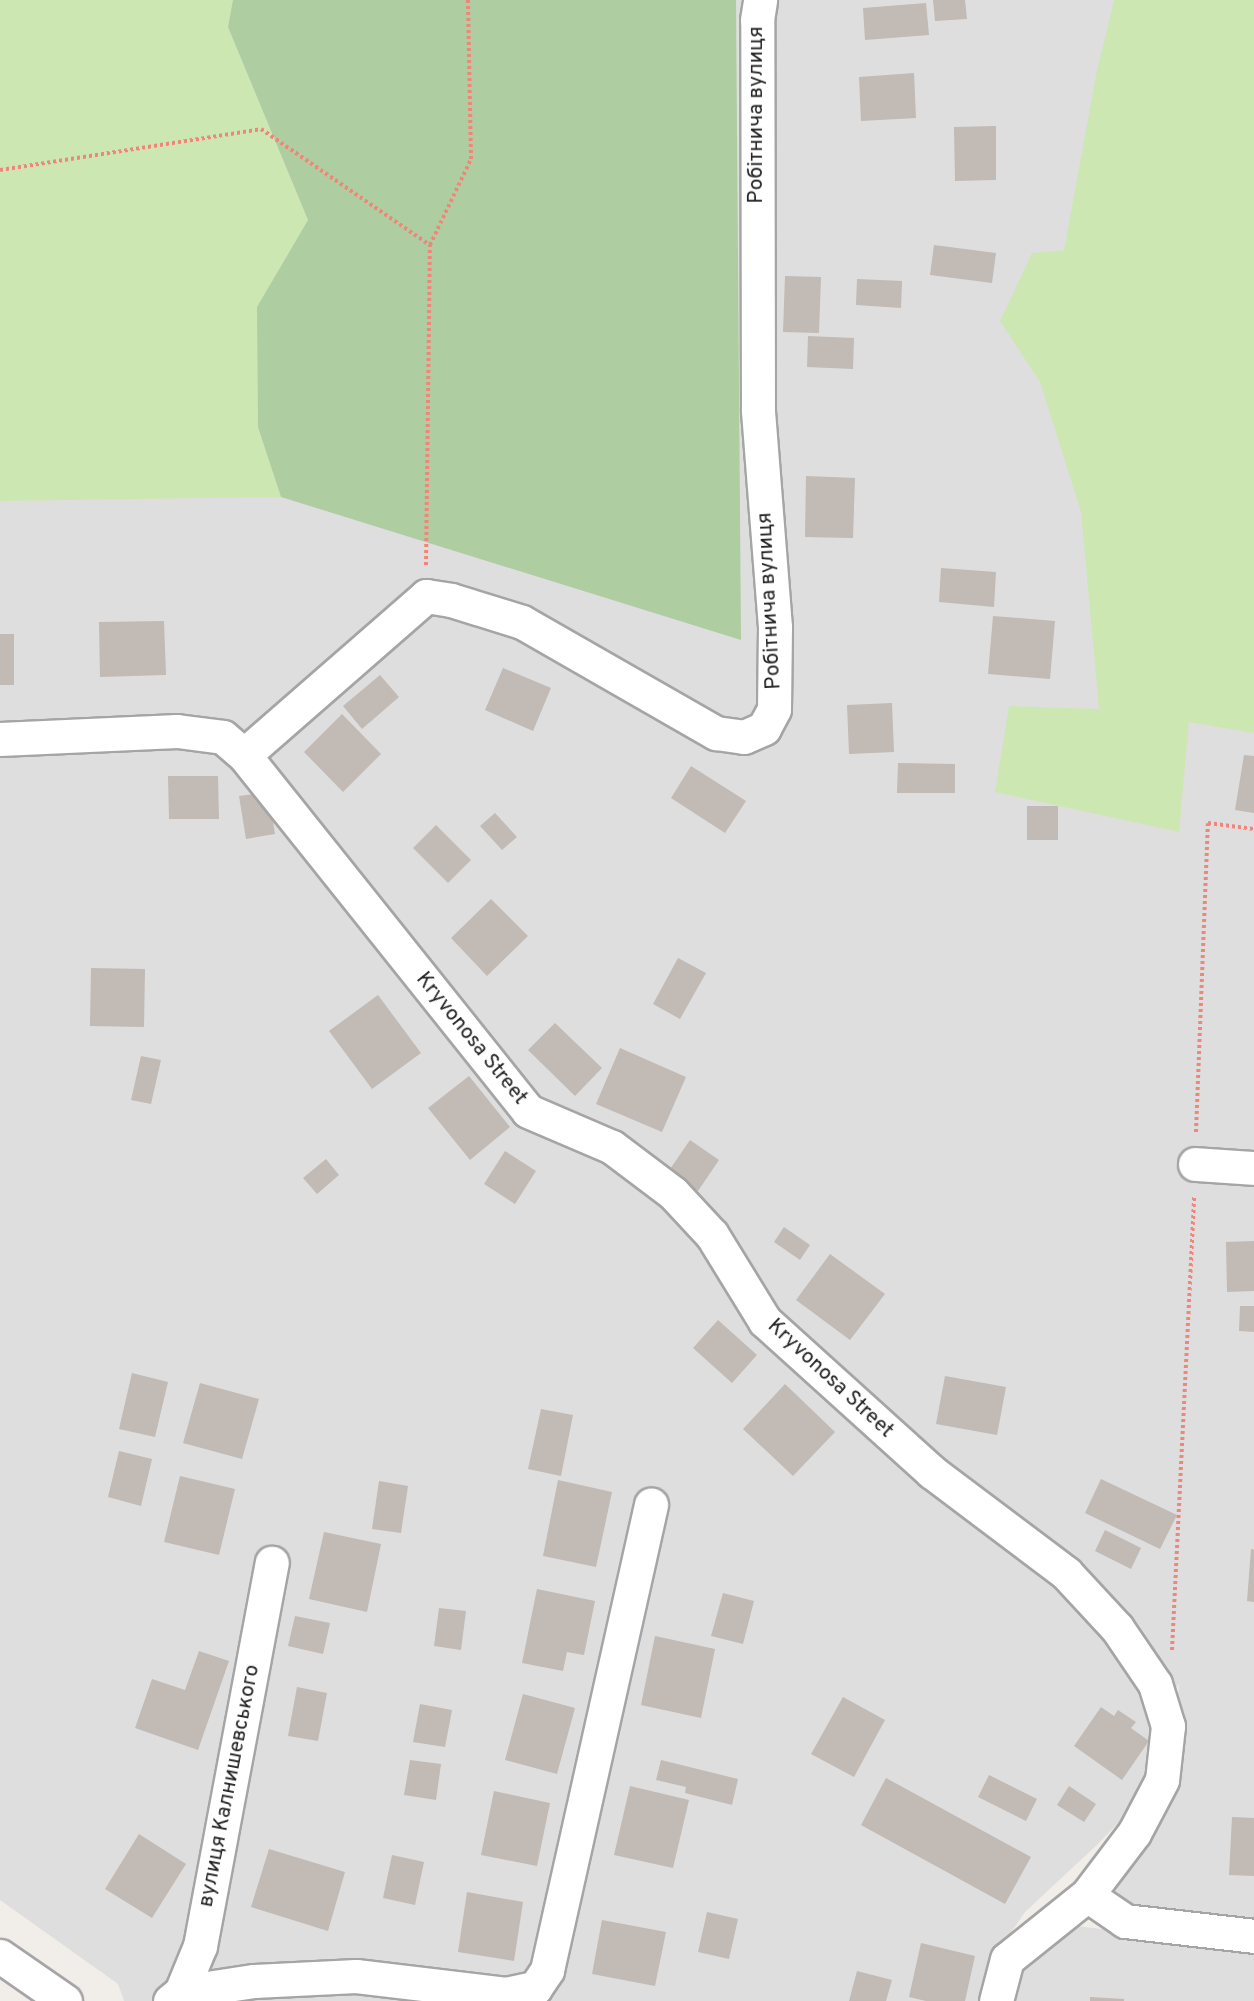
<!DOCTYPE html>
<meta charset="utf-8">
<style>
body{margin:0}
#map{position:relative;width:1254px;height:2001px;overflow:hidden;background:#f1eee9;font-family:Overpass,sans-serif}
div>[style]{position:absolute}
[style*='--x']{left:calc(var(--x)*1px);top:calc(var(--y)*1px);width:calc(var(--w)*1px);rotate:calc(var(--a)*1deg)}
.residential>*{inset:0;background:#dfdede}
.grass>*{inset:0;background:#cde7b2}
.forest>*{inset:0;background:#aecda0}
.building>*{inset:0;background:#c1bab5}
.path>*{height:4px;margin-top:-2px;transform-origin:0;background:repeating-linear-gradient(90deg,#f28579 0 3px,transparent 0 6px)}
.roads{filter:drop-shadow(2px 0 #a5a5a5) drop-shadow(-2px 0 #a5a5a5) drop-shadow(0 2px #a5a5a5) drop-shadow(0 -2px #a5a5a5)}
.minor>*{height:33px;margin:-16.5px;padding:0 16.5px;transform-origin:16.5px;border-radius:16.5px;background:#fff}
span{translate:-50% -50%;white-space:nowrap;text-align:center;line-height:1.15;-webkit-text-stroke:4.5px #fff;paint-order:stroke}
.street-label{font-size:21px;color:#212121}
</style>
<div id="map">
<div class="residential">
<div style="clip-path:polygon(0 0,1254px 0,1254px 1926px,1135px 1913px,1108px 1890px,1170px 1801px,1179px 1683px,1160px 1726px,1153px 1786px,1098px 1844px,1025px 1912px,1001px 1947px,985px 2001px,124px 2001px,118px 1984px,0 1900px)"></div>
<div style="clip-path:polygon(1069px 1925px,1254px 1948px,1254px 2001px,1012px 2001px,1017px 1964px)"></div>
</div>
<div class="grass">
<div style="clip-path:polygon(0 0,233px 0,228px 27px,308px 220px,257px 307px,258px 427px,281px 497px,0 501px)"></div>
<div style="clip-path:polygon(1114px 0,1254px 0,1254px 733px,1189px 722px,1179px 832px,995px 792px,1009px 706px,1099px 709px,1081px 512px,1040px 382px,1000px 321px,1032px 253px,1064px 250px,1097px 70px)"></div>
</div>
<div class="forest">
<div style="clip-path:polygon(233px 0,736px 0,741px 640px,281px 497px,258px 427px,257px 307px,308px 220px,228px 27px)"></div>
</div>
<div class="building">
<div style="clip-path:polygon(933px 0,965px 0,967px 19px,935px 21px)"></div>
<div style="clip-path:polygon(926px 3px,929px 35px,865px 40px,863px 8px)"></div>
<div style="clip-path:polygon(914px 73px,916px 118px,861px 121px,859px 77px)"></div>
<div style="clip-path:polygon(996px 126px,996px 180px,955px 181px,954px 127px)"></div>
<div style="clip-path:polygon(934px 245px,996px 253px,992px 283px,930px 275px)"></div>
<div style="clip-path:polygon(785px 276px,821px 277px,819px 333px,783px 332px)"></div>
<div style="clip-path:polygon(857px 279px,902px 281px,901px 308px,856px 305px)"></div>
<div style="clip-path:polygon(808px 336px,854px 338px,853px 369px,807px 367px)"></div>
<div style="clip-path:polygon(806px 476px,855px 478px,853px 538px,805px 537px)"></div>
<div style="clip-path:polygon(941px 568px,996px 572px,994px 607px,939px 602px)"></div>
<div style="clip-path:polygon(993px 616px,1055px 621px,1050px 679px,988px 674px)"></div>
<div style="clip-path:polygon(164px 621px,166px 675px,100px 677px,99px 622px)"></div>
<div style="clip-path:polygon(0 634px,14px 634px,14px 685px,0 685px)"></div>
<div style="clip-path:polygon(503px 668px,551px 688px,533px 731px,485px 710px)"></div>
<div style="clip-path:polygon(380px 675px,399px 697px,362px 729px,343px 706px)"></div>
<div style="clip-path:polygon(892px 703px,894px 752px,849px 754px,847px 705px)"></div>
<div style="clip-path:polygon(342px 714px,381px 754px,343px 792px,304px 752px)"></div>
<div style="clip-path:polygon(1244px 755px,1254px 756px,1254px 813px,1235px 810px)"></div>
<div style="clip-path:polygon(898px 763px,955px 764px,955px 793px,897px 793px)"></div>
<div style="clip-path:polygon(691px 766px,746px 801px,725px 833px,671px 798px)"></div>
<div style="clip-path:polygon(168px 776px,218px 776px,219px 819px,169px 819px)"></div>
<div style="clip-path:polygon(268px 792px,275px 834px,246px 839px,239px 796px)"></div>
<div style="clip-path:polygon(1027px 806px,1058px 806px,1058px 840px,1027px 840px)"></div>
<div style="clip-path:polygon(495px 813px,517px 837px,502px 850px,480px 826px)"></div>
<div style="clip-path:polygon(436px 825px,471px 860px,448px 883px,413px 848px)"></div>
<div style="clip-path:polygon(491px 899px,528px 936px,487px 976px,451px 938px)"></div>
<div style="clip-path:polygon(678px 958px,706px 973px,680px 1019px,653px 1004px)"></div>
<div style="clip-path:polygon(91px 968px,145px 969px,144px 1027px,90px 1026px)"></div>
<div style="clip-path:polygon(378px 995px,421px 1053px,372px 1089px,329px 1031px)"></div>
<div style="clip-path:polygon(555px 1023px,602px 1068px,575px 1096px,528px 1050px)"></div>
<div style="clip-path:polygon(620px 1048px,686px 1077px,662px 1132px,596px 1104px)"></div>
<div style="clip-path:polygon(141px 1056px,161px 1060px,151px 1104px,131px 1100px)"></div>
<div style="clip-path:polygon(469px 1076px,510px 1127px,470px 1160px,428px 1108px)"></div>
<div style="clip-path:polygon(690px 1140px,719px 1160px,698px 1191px,668px 1172px)"></div>
<div style="clip-path:polygon(505px 1151px,536px 1171px,515px 1204px,484px 1184px)"></div>
<div style="clip-path:polygon(326px 1159px,339px 1175px,317px 1194px,303px 1178px)"></div>
<div style="clip-path:polygon(784px 1227px,810px 1245px,800px 1260px,774px 1242px)"></div>
<div style="clip-path:polygon(1254px 1241px,1254px 1291px,1227px 1292px,1226px 1242px)"></div>
<div style="clip-path:polygon(830px 1254px,885px 1294px,850px 1340px,796px 1300px)"></div>
<div style="clip-path:polygon(1240px 1306px,1254px 1306px,1254px 1332px,1239px 1331px)"></div>
<div style="clip-path:polygon(718px 1320px,757px 1355px,732px 1383px,693px 1348px)"></div>
<div style="clip-path:polygon(132px 1373px,168px 1382px,155px 1437px,119px 1429px)"></div>
<div style="clip-path:polygon(945px 1376px,1006px 1387px,997px 1435px,936px 1424px)"></div>
<div style="clip-path:polygon(200px 1383px,259px 1399px,242px 1459px,183px 1443px)"></div>
<div style="clip-path:polygon(785px 1384px,835px 1432px,793px 1476px,743px 1429px)"></div>
<div style="clip-path:polygon(541px 1409px,573px 1415px,561px 1476px,528px 1469px)"></div>
<div style="clip-path:polygon(119px 1451px,152px 1459px,141px 1506px,108px 1497px)"></div>
<div style="clip-path:polygon(180px 1476px,235px 1489px,219px 1555px,164px 1542px)"></div>
<div style="clip-path:polygon(1101px 1479px,1177px 1515px,1160px 1549px,1085px 1513px)"></div>
<div style="clip-path:polygon(558px 1480px,612px 1492px,596px 1567px,543px 1556px)"></div>
<div style="clip-path:polygon(379px 1481px,408px 1486px,401px 1533px,372px 1529px)"></div>
<div style="clip-path:polygon(1105px 1530px,1141px 1548px,1131px 1569px,1095px 1551px)"></div>
<div style="clip-path:polygon(324px 1532px,381px 1544px,367px 1612px,309px 1599px)"></div>
<div style="clip-path:polygon(1251px 1549px,1254px 1550px,1254px 1602px,1247px 1601px)"></div>
<div style="clip-path:polygon(537px 1589px,595px 1601px,584px 1655px,567px 1652px,563px 1671px,522px 1663px)"></div>
<div style="clip-path:polygon(723px 1593px,754px 1601px,743px 1644px,711px 1636px)"></div>
<div style="clip-path:polygon(439px 1608px,466px 1611px,461px 1650px,434px 1646px)"></div>
<div style="clip-path:polygon(295px 1616px,330px 1623px,323px 1654px,288px 1646px)"></div>
<div style="clip-path:polygon(655px 1636px,715px 1649px,701px 1718px,641px 1705px)"></div>
<div style="clip-path:polygon(199px 1651px,229px 1661px,198px 1750px,135px 1728px,152px 1679px,185px 1690px)"></div>
<div style="clip-path:polygon(297px 1687px,327px 1693px,318px 1741px,288px 1736px)"></div>
<div style="clip-path:polygon(523px 1694px,575px 1708px,557px 1774px,505px 1760px)"></div>
<div style="clip-path:polygon(843px 1697px,885px 1720px,854px 1777px,811px 1754px)"></div>
<div style="clip-path:polygon(420px 1704px,452px 1710px,445px 1747px,413px 1742px)"></div>
<div style="clip-path:polygon(1101px 1707px,1114px 1716px,1118px 1710px,1136px 1722px,1131px 1728px,1149px 1741px,1122px 1780px,1074px 1746px)"></div>
<div style="clip-path:polygon(410px 1760px,441px 1764px,436px 1800px,404px 1795px)"></div>
<div style="clip-path:polygon(661px 1760px,738px 1779px,732px 1805px,685px 1793px,686px 1787px,656px 1780px)"></div>
<div style="clip-path:polygon(989px 1775px,1037px 1799px,1026px 1821px,978px 1797px)"></div>
<div style="clip-path:polygon(886px 1778px,1031px 1857px,1005px 1904px,861px 1825px)"></div>
<div style="clip-path:polygon(630px 1786px,689px 1800px,673px 1868px,614px 1855px)"></div>
<div style="clip-path:polygon(1069px 1786px,1096px 1804px,1084px 1822px,1057px 1805px)"></div>
<div style="clip-path:polygon(494px 1791px,550px 1803px,537px 1866px,481px 1855px)"></div>
<div style="clip-path:polygon(1232px 1817px,1254px 1818px,1254px 1876px,1229px 1875px)"></div>
<div style="clip-path:polygon(139px 1834px,186px 1864px,152px 1918px,105px 1889px)"></div>
<div style="clip-path:polygon(269px 1849px,345px 1872px,328px 1931px,251px 1907px)"></div>
<div style="clip-path:polygon(392px 1855px,424px 1862px,415px 1905px,383px 1898px)"></div>
<div style="clip-path:polygon(467px 1892px,523px 1902px,514px 1961px,458px 1952px)"></div>
<div style="clip-path:polygon(707px 1912px,738px 1919px,729px 1959px,698px 1952px)"></div>
<div style="clip-path:polygon(602px 1920px,666px 1932px,655px 1986px,592px 1974px)"></div>
<div style="clip-path:polygon(921px 1943px,975px 1956px,965px 2001px,926px 2001px,909px 1997px)"></div>
<div style="clip-path:polygon(857px 1971px,892px 1980px,886px 2001px,849px 2001px)"></div>
<div style="clip-path:polygon(1090px 1997px,1124px 1999px,1124px 2001px,1090px 2001px)"></div>
</div>
<div class="path">
<div style="--x:0;--y:170;--w:264;--a:-8.9"></div>
<div style="--x:261;--y:129;--w:205;--a:34.5"></div>
<div style="--x:426;--y:565;--w:320;--a:-89.3"></div>
<div style="--x:430;--y:245;--w:95;--a:-64.5"></div>
<div style="--x:471;--y:159;--w:159;--a:-91.1"></div>
<div style="--x:1196;--y:1132;--w:309;--a:-87.8"></div>
<div style="--x:1208;--y:823;--w:46;--a:7.4"></div>
<div style="--x:1172;--y:1650;--w:455;--a:-87.2"></div>
</div>
<div class="roads">
<div class="minor">
<div style="--x:0;--y:739;--w:177;--a:-2.6"></div>
<div style="--x:177;--y:731;--w:46;--a:7.4"></div>
<div style="--x:223;--y:737;--w:28;--a:41"></div>
<div style="--x:244;--y:755;--w:455;--a:51.4"></div>
<div style="--x:528;--y:1111;--w:91;--a:23.2"></div>
<div style="--x:612;--y:1147;--w:76;--a:37"></div>
<div style="--x:673;--y:1193;--w:57;--a:47.1"></div>
<div style="--x:712;--y:1235;--w:101;--a:58.4"></div>
<div style="--x:765;--y:1321;--w:225;--a:42.1"></div>
<div style="--x:932;--y:1472;--w:168;--a:37"></div>
<div style="--x:1066;--y:1573;--w:75;--a:47.2"></div>
<div style="--x:1117;--y:1628;--w:68;--a:55.8"></div>
<div style="--x:1155;--y:1684;--w:44;--a:72.8"></div>
<div style="--x:1168;--y:1726;--w:54;--a:96.3"></div>
<div style="--x:1162;--y:1780;--w:60;--a:117.8"></div>
<div style="--x:1134;--y:1833;--w:78;--a:127.2"></div>
<div style="--x:1087;--y:1895;--w:102;--a:141.3"></div>
<div style="--x:1007;--y:1959;--w:43;--a:104.7"></div>
<div style="--x:244;--y:755;--w:242;--a:-41.1"></div>
<div style="--x:426;--y:596;--w:25;--a:9"></div>
<div style="--x:451;--y:600;--w:74;--a:17.2"></div>
<div style="--x:522;--y:622;--w:224;--a:29.8"></div>
<div style="--x:716;--y:733;--w:28;--a:8"></div>
<div style="--x:744;--y:737;--w:22;--a:-24"></div>
<div style="--x:764;--y:728;--w:21;--a:-62"></div>
<div style="--x:774;--y:709;--w:82;--a:-89.3"></div>
<div style="--x:775;--y:627;--w:218;--a:-94.5"></div>
<div style="--x:758;--y:410;--w:390;--a:-90.1"></div>
<div style="--x:757;--y:20;--w:20;--a:-81"></div>
<div style="--x:1195;--y:1164;--w:59;--a:3.9"></div>
<div style="--x:1087;--y:1895;--w:46;--a:34.4"></div>
<div style="--x:1125;--y:1921;--w:130;--a:6.6"></div>
<div style="--x:0;--y:1956;--w:79;--a:34.7"></div>
<div style="--x:181;--y:1992;--w:74;--a:-8.6"></div>
<div style="--x:254;--y:1981;--w:102;--a:-2.8"></div>
<div style="--x:356;--y:1976;--w:151;--a:6.8"></div>
<div style="--x:506;--y:1994;--w:30;--a:-12"></div>
<div style="--x:535;--y:1988;--w:22;--a:-56"></div>
<div style="--x:547;--y:1970;--w:477;--a:-77.4"></div>
<div style="--x:170;--y:2001;--w:14;--a:-39"></div>
<div style="--x:181;--y:1992;--w:50;--a:-67.6"></div>
<div style="--x:200;--y:1946;--w:390;--a:-79.4"></div>
</div>
</div>
<div class="street-label">
<span style="left:757px;top:115px;rotate:-90deg">Робітнича вулиця</span>
<span style="left:770px;top:601px;rotate:-93deg">Робітнича вулиця</span>
<span style="left:471px;top:1039px;rotate:51deg">Kryvonosa Street</span>
<span style="left:830px;top:1379px;rotate:43deg">Kryvonosa Street</span>
<span style="left:230px;top:1786px;rotate:-79deg">вулиця Калнишевського</span>
</div>
</div>
